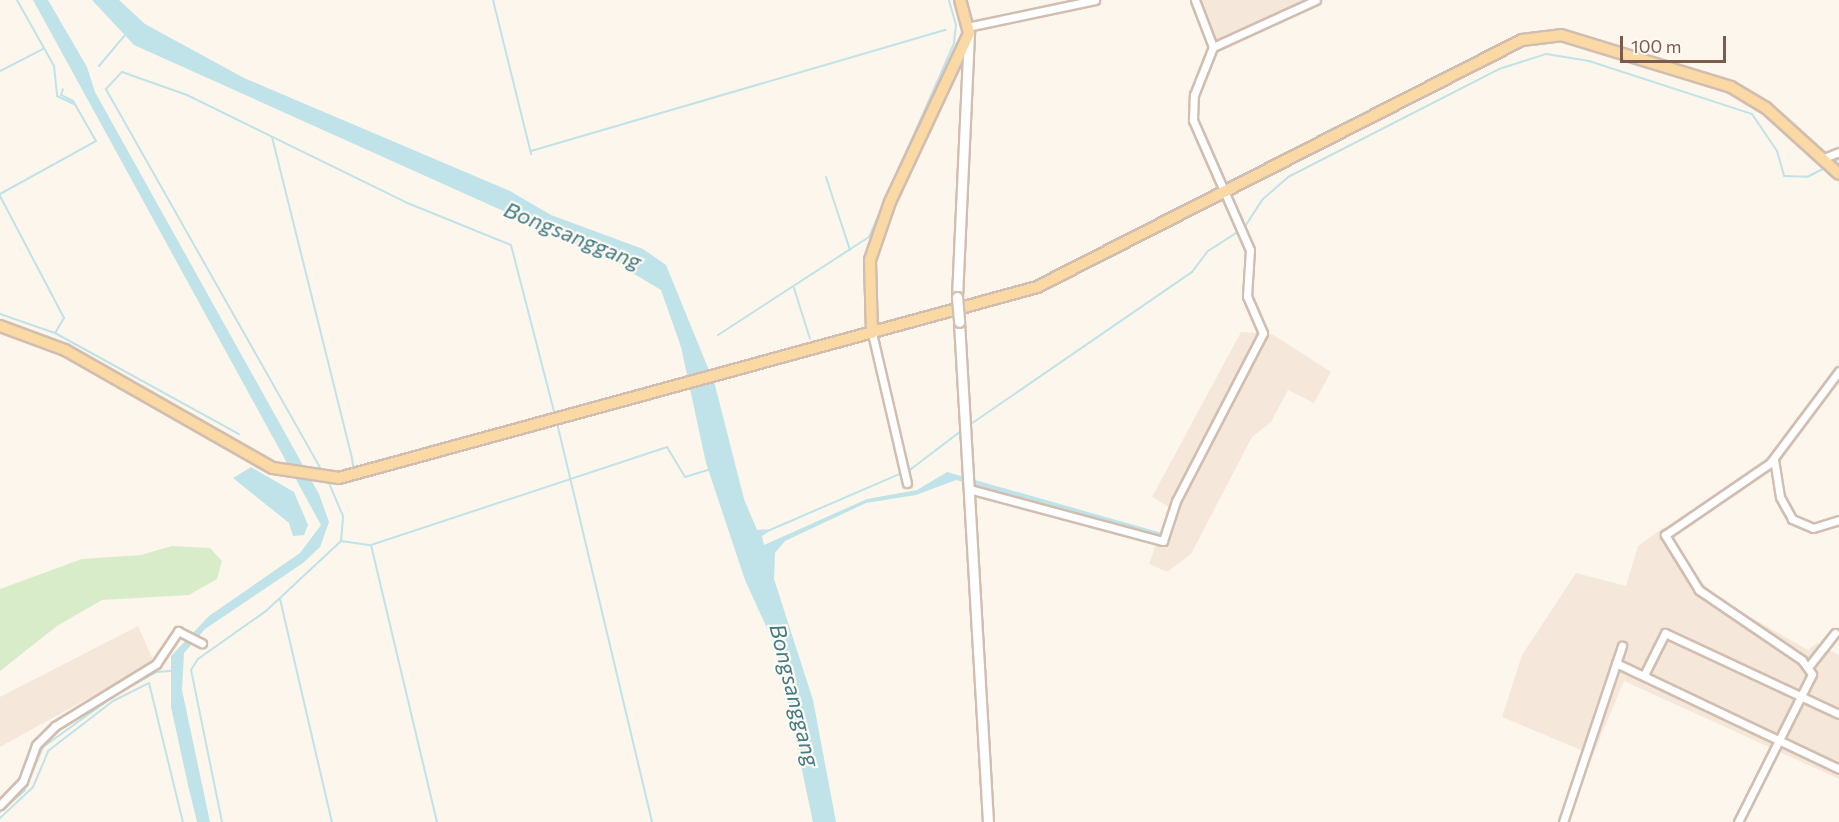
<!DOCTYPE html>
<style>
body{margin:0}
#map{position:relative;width:1839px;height:822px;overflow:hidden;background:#fdf6ec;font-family:Commissioner,sans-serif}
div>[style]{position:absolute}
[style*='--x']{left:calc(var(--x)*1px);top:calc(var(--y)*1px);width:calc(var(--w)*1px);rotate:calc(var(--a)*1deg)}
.residential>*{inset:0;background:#f5e8da}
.green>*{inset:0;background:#d8ecc9}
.water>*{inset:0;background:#bfe3e8}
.stream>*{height:2px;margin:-1px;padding:0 1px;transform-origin:1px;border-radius:1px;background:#bfe3e8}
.roads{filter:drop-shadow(2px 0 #d1beb0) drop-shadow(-2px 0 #d1beb0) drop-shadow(0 2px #d1beb0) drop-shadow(0 -2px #d1beb0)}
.minor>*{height:7px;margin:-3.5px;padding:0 3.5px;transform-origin:3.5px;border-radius:3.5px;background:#fff}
.secondary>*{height:9px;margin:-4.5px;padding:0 4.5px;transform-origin:4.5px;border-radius:4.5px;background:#fff}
.primary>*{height:10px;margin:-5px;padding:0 5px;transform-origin:5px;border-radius:5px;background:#fbd9a5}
.bridges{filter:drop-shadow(2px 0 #d6c0b0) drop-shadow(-2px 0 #d6c0b0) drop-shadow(0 2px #d6c0b0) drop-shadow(0 -2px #d6c0b0)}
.secondary-bridge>*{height:9px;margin:-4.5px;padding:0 4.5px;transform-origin:4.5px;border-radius:4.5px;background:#fff}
span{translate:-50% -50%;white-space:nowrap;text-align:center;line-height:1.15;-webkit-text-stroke:4.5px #fffaf3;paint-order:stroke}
.water-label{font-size:22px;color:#437c86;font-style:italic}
.scale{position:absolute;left:1620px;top:36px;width:106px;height:27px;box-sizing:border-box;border:3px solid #7a5c4d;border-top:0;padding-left:8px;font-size:18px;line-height:21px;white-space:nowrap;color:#7a5c4d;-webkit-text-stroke:4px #fffaf3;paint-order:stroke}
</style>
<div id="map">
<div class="residential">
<div style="clip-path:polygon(1199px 0,1308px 0,1215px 42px)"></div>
<div style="clip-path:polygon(1241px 332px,1272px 334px,1331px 372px,1314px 403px,1288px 390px,1271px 422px,1252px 437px,1191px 554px,1167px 572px,1149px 564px,1169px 507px,1152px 497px)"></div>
<div style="clip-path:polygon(1664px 527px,1687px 566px,1717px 598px,1808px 650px,1817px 643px,1839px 655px,1839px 779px,1624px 681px,1593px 755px,1502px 717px,1522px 655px,1576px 573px,1626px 586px,1638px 546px)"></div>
<div style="clip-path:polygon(138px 626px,154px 662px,0 747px,0 697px)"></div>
</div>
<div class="green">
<div style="clip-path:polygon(172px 546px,210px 548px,222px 561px,217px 579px,189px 595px,102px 600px,57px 626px,0 671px,0 589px,82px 559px,141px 555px)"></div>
</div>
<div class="water">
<div style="clip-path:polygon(33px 0,48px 0,87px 67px,95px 92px,319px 494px,329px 522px,320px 547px,303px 563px,205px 629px,184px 653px,182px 690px,210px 822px,197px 822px,188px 785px,171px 707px,171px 656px,209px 616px,300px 553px,321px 525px)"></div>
<div style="clip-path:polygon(92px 0,119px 0,145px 24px,244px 78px,510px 191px,551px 215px,643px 249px,666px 265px,715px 385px,744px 499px,757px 530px,773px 529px,762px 536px,764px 545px,867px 499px,917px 490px,947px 472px,1162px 533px,1161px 538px,956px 480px,916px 495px,866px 503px,785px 541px,775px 553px,774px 579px,813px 700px,836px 822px,813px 822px,776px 648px,745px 580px,706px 463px,681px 347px,661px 290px,606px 257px,134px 45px)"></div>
<div style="clip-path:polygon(251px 467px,294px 492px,308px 525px,304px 535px,293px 536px,289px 523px,233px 478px)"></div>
</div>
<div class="stream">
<div style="--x:17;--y:0;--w:76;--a:60.7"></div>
<div style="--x:54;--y:66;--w:30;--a:84"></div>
<div style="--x:57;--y:96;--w:19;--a:25"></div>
<div style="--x:493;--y:0;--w:159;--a:76.1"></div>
<div style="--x:99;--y:66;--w:40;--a:-50"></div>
<div style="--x:0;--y:71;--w:48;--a:-27.1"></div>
<div style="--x:272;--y:137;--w:332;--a:76"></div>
<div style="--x:352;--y:459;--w:11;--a:80"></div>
<div style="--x:354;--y:470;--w:20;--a:174"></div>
<div style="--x:531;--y:151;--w:432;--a:-16.3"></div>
<div style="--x:1831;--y:164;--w:9;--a:-32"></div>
<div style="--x:826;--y:177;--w:77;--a:71.8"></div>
<div style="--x:0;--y:194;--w:110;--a:-28.9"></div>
<div style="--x:96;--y:141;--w:46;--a:-119.9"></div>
<div style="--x:73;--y:101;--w:13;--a:-153"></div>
<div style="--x:61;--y:95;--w:6;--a:-72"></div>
<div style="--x:0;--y:196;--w:138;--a:62.3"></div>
<div style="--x:64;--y:318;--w:17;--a:121"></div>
<div style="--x:794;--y:288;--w:53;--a:72.6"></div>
<div style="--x:0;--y:314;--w:58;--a:19.1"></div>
<div style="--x:55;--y:333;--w:210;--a:28.8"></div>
<div style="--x:718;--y:335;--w:180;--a:-33"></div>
<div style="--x:869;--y:237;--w:212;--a:-66.3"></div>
<div style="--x:954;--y:43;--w:18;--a:-84"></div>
<div style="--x:956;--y:25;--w:26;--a:-106"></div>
<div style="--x:557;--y:423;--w:410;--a:76.6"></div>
<div style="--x:968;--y:426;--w:272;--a:-34.5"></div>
<div style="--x:1192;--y:272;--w:26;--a:-53"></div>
<div style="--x:1208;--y:251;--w:43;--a:-32.6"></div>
<div style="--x:1244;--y:228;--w:35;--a:-57"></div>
<div style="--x:1263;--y:199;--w:33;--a:-41"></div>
<div style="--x:1288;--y:177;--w:237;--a:-27.1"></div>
<div style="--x:1499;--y:69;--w:49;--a:-17.7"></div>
<div style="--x:1546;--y:54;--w:44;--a:9.2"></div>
<div style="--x:1589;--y:61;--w:171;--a:18"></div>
<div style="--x:1752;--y:114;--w:45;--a:56"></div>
<div style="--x:1777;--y:151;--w:26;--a:74"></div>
<div style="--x:1784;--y:176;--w:23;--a:2"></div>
<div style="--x:1807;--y:177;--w:22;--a:-27"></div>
<div style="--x:322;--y:471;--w:439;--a:-119.5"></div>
<div style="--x:106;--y:89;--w:23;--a:-47"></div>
<div style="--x:122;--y:72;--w:69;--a:19.5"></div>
<div style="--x:187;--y:95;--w:243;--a:26.1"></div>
<div style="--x:405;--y:202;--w:114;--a:22.1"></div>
<div style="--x:511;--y:245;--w:176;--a:75.5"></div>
<div style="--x:770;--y:530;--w:154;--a:-23.4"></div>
<div style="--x:911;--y:469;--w:63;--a:-37.2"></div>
<div style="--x:341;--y:541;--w:30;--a:8"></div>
<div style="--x:371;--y:545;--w:312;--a:-18.3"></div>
<div style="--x:667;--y:447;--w:35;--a:59"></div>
<div style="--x:685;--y:477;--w:28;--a:-17"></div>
<div style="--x:371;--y:545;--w:285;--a:76.6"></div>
<div style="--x:280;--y:599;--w:229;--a:76.9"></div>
<div style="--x:0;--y:812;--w:32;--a:-41"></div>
<div style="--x:24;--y:791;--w:48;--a:-66.6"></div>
<div style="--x:43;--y:747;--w:96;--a:-35.7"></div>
<div style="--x:121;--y:691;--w:40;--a:-28"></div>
<div style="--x:156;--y:672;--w:15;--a:-4"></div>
<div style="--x:0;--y:818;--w:45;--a:-43.2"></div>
<div style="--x:33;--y:787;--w:39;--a:-67"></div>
<div style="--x:48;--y:751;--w:82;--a:-37.6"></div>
<div style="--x:113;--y:701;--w:40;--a:-26.6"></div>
<div style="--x:149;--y:683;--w:143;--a:76.3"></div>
<div style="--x:222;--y:822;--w:155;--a:-101.5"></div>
<div style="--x:191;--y:670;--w:13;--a:-58"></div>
<div style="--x:198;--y:659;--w:83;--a:-35.2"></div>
<div style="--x:266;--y:611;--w:103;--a:-43"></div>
<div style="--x:341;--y:541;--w:25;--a:-85"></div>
<div style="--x:343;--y:516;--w:38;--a:-113"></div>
</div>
<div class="roads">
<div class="minor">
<div style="--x:1195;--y:0;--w:50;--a:69"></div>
<div style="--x:967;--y:27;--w:131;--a:-11.9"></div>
<div style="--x:1824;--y:158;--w:16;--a:-22"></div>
<div style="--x:872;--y:333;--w:154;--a:76.9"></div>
<div style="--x:1774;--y:459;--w:38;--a:81"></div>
<div style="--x:1780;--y:497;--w:25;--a:61"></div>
<div style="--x:1792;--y:519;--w:23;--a:23"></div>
<div style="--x:1813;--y:528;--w:27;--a:-17"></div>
<div style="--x:969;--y:489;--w:201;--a:15"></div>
<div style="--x:1163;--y:541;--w:42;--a:-72"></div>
<div style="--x:1176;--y:501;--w:189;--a:-62.6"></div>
<div style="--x:1263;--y:333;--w:40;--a:-113.4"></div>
<div style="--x:1247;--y:296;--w:46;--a:-86.3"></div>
<div style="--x:1250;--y:250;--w:142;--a:-113.7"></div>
<div style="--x:1193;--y:120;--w:25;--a:-88"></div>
<div style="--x:1194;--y:95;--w:52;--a:-68.4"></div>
<div style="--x:1213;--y:47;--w:113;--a:-24.5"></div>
<div style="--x:1616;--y:663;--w:247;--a:25.4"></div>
<div style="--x:1809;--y:666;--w:42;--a:-51.8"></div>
<div style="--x:1644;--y:675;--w:47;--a:-63.4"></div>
<div style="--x:1665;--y:633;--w:192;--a:25"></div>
<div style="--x:0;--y:805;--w:33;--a:-46"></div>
<div style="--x:23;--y:781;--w:38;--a:-70"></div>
<div style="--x:36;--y:745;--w:27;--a:-45"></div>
<div style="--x:55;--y:726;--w:119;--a:-31.5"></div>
<div style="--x:156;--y:664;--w:40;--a:-56"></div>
<div style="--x:178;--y:631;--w:27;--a:27"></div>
<div style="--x:1563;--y:822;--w:186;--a:-71.5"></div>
<div style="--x:1738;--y:822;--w:165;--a:-63.4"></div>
<div style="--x:1812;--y:674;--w:17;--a:-126"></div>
<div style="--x:1802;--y:660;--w:125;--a:-145.8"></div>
<div style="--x:1699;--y:590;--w:65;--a:-121.7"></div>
<div style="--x:1665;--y:535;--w:127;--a:-34.4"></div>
<div style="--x:1770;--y:463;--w:115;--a:-53.1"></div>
</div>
<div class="secondary">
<div style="--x:957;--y:297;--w:264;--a:-87.4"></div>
<div style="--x:959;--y:322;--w:501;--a:86.68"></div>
</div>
<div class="primary">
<div style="--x:0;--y:326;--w:69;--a:20.3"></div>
<div style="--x:65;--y:350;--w:239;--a:29.6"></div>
<div style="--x:273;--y:468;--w:67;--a:8.6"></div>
<div style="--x:339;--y:478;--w:724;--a:-15.3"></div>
<div style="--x:1037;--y:287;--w:544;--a:-26.99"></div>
<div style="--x:1522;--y:40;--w:39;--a:-7"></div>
<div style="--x:1561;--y:35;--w:178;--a:17"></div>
<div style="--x:1731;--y:87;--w:41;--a:31"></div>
<div style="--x:1766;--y:108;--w:98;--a:42.1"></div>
<div style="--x:872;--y:333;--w:73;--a:-91.6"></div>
<div style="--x:870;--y:260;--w:61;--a:-71"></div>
<div style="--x:890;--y:202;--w:187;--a:-64.9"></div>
<div style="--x:969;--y:33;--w:34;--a:-105"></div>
</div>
</div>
<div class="bridges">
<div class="secondary-bridge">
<div style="--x:957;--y:297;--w:25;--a:85"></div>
</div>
</div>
<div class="water-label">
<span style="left:573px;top:235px;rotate:22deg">Bongsanggang</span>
<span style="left:795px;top:695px;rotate:76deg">Bongsanggang</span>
</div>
<div class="scale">100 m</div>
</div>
